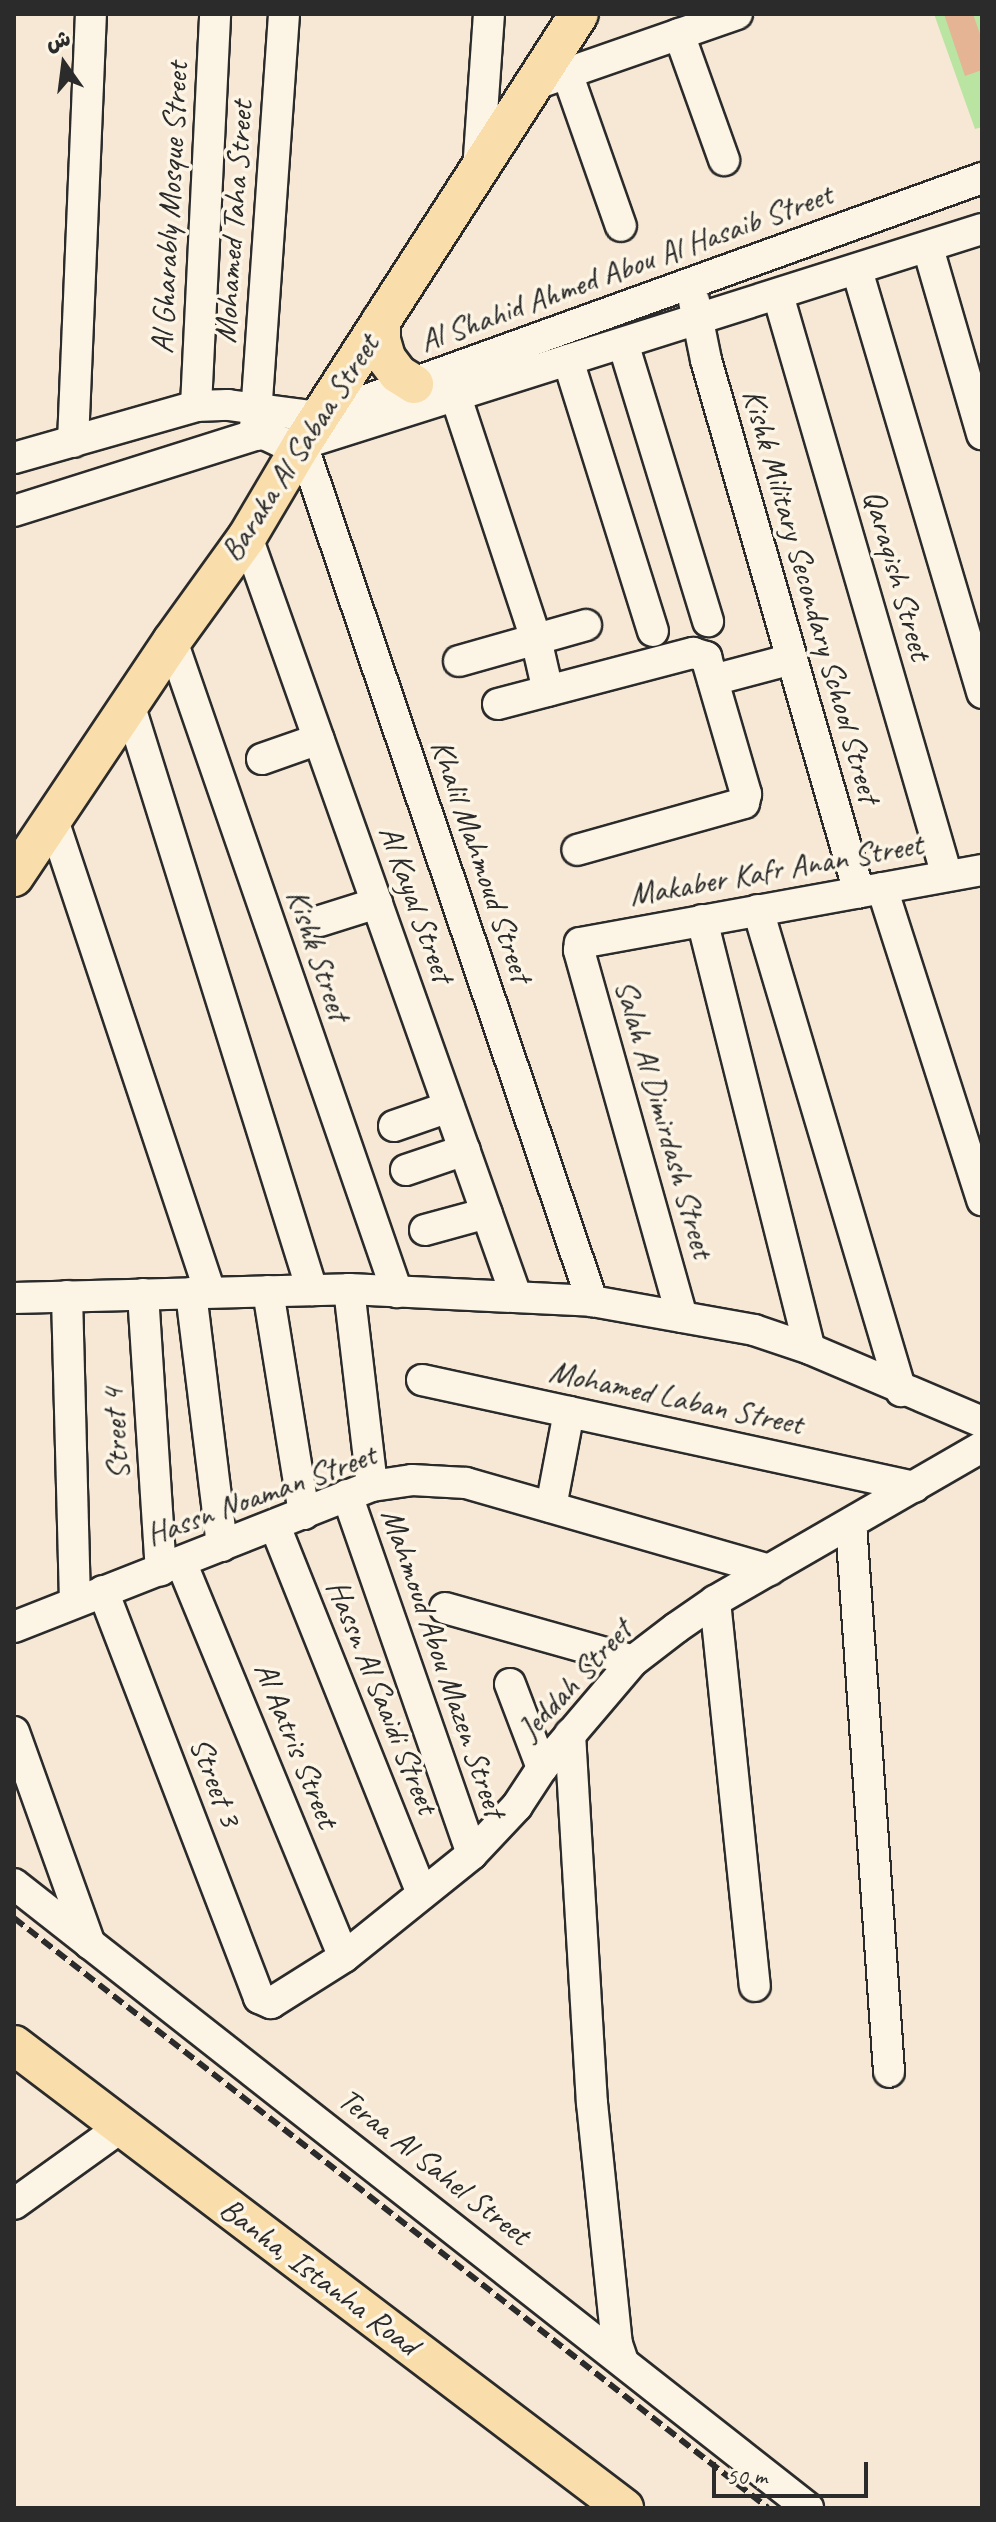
<!DOCTYPE html>
<meta charset="utf-8">
<style>
body{margin:0}
#map{position:relative;width:996px;height:2522px;overflow:hidden;background:#f7e8d5;font-family:Caveat,"Playpen Sans Arabic",sans-serif}
div>[style]{position:absolute}
[style*='--x']{left:calc(var(--x)*1px);top:calc(var(--y)*1px);width:calc(var(--w)*1px);rotate:calc(var(--a)*1deg)}
.green>*{inset:0;background:#b9e4a1}
.building>*{inset:0;background:#e4b495}
.roads{filter:drop-shadow(2px 0 #2b2b2b) drop-shadow(-2px 0 #2b2b2b) drop-shadow(0 2px #2b2b2b) drop-shadow(0 -2px #2b2b2b)}
.minor>*{height:30px;margin:-15px;padding:0 15px;transform-origin:15px;border-radius:15px;background:#fcf5e5}
.major>*{height:38px;margin:-19px;padding:0 19px;transform-origin:19px;border-radius:19px;background:#f9deab}
.rail>*{height:6px;margin-top:-3px;transform-origin:0;background:repeating-linear-gradient(90deg,#2b2b2b 0 12px,transparent 0 18px)}
span{translate:-50% -50%;white-space:nowrap;text-align:center;line-height:1.15;-webkit-text-stroke:7px #fcf5e5;paint-order:stroke}
.street-label{font-size:32px;color:#2b2b2b}
.frame{position:absolute;inset:0;border:16px solid #2b2b2b;pointer-events:none}
.north{position:absolute;left:24px;top:24px;width:80px;height:80px;-webkit-text-stroke:6px #fcf5e5;paint-order:stroke;rotate:346deg;font-size:22px;font-weight:700;line-height:32px;text-align:center;color:#2b2b2b}
.north::after{content:'';display:block;margin:auto;width:28px;height:36px;background:#2b2b2b;clip-path:polygon(50% 0,100% 100%,50% 72%,0 100%)}
.scale{position:absolute;left:712px;top:2462px;width:156px;height:36px;box-sizing:border-box;border:4px solid #2b2b2b;border-top:0;padding-left:10px;font-size:24px;line-height:28px;white-space:nowrap;color:#2b2b2b;-webkit-text-stroke:6px #fcf5e5;paint-order:stroke}
</style>
<div id="map">
<div class="green">
<div style="clip-path:polygon(934px 14px,982px 14px,982px 127px,975px 129px)"></div>
</div>
<div class="building">
<div style="clip-path:polygon(944px 14px,973px 14px,982px 40px,982px 70px,965px 76px)"></div>
</div>
<div class="roads">
<div class="minor">
<div style="--x:679;--y:34;--w:134;--a:70.3"></div>
<div style="--x:567;--y:73;--w:162;--a:70.6"></div>
<div style="--x:533;--y:85;--w:216;--a:-19.2"></div>
<div style="--x:478;--y:171;--w:157;--a:-86"></div>
<div style="--x:928;--y:248;--w:194;--a:73.8"></div>
<div style="--x:857;--y:270;--w:441;--a:73.5"></div>
<div style="--x:778;--y:295;--w:605;--a:73.78"></div>
<div style="--x:694;--y:301;--w:60;--a:78.5"></div>
<div style="--x:706;--y:360;--w:554;--a:73.96"></div>
<div style="--x:623;--y:343;--w:291;--a:73"></div>
<div style="--x:568;--y:360;--w:284;--a:72.6"></div>
<div style="--x:449;--y:376;--w:277;--a:71.7"></div>
<div style="--x:536;--y:639;--w:53;--a:77"></div>
<div style="--x:196;--y:406;--w:392;--a:-87.2"></div>
<div style="--x:255;--y:429;--w:416;--a:-86"></div>
<div style="--x:73;--y:442;--w:428;--a:-87.6"></div>
<div style="--x:302;--y:444;--w:905;--a:71.3"></div>
<div style="--x:14;--y:458;--w:189;--a:-15.9"></div>
<div style="--x:196;--y:406;--w:32;--a:-2"></div>
<div style="--x:228;--y:405;--w:92;--a:7.5"></div>
<div style="--x:319;--y:417;--w:705;--a:-19.82"></div>
<div style="--x:14;--y:511;--w:253;--a:-17.5"></div>
<div style="--x:255;--y:435;--w:9;--a:-6"></div>
<div style="--x:264;--y:434;--w:21;--a:25"></div>
<div style="--x:283;--y:443;--w:19;--a:3"></div>
<div style="--x:302;--y:444;--w:713;--a:-17.55"></div>
<div style="--x:247;--y:537;--w:805;--a:70.48"></div>
<div style="--x:172;--y:641;--w:689;--a:70.93"></div>
<div style="--x:459;--y:661;--w:132;--a:-15.8"></div>
<div style="--x:713;--y:680;--w:82;--a:-14.9"></div>
<div style="--x:498;--y:704;--w:202;--a:-14.7"></div>
<div style="--x:693;--y:653;--w:14;--a:17"></div>
<div style="--x:706;--y:657;--w:143;--a:73.7"></div>
<div style="--x:746;--y:794;--w:9;--a:103"></div>
<div style="--x:744;--y:803;--w:173;--a:164.3"></div>
<div style="--x:130;--y:707;--w:611;--a:72.66"></div>
<div style="--x:262;--y:759;--w:60;--a:-19.3"></div>
<div style="--x:53;--y:820;--w:497;--a:71.6"></div>
<div style="--x:882;--y:888;--w:328;--a:72.2"></div>
<div style="--x:758;--y:910;--w:502;--a:73.44"></div>
<div style="--x:702;--y:920;--w:442;--a:75.9"></div>
<div style="--x:320;--y:921;--w:60;--a:-17.5"></div>
<div style="--x:394;--y:1126;--w:58;--a:-19.1"></div>
<div style="--x:406;--y:1170;--w:62;--a:-18.7"></div>
<div style="--x:425;--y:1230;--w:64;--a:-15.3"></div>
<div style="--x:349;--y:1289;--w:198;--a:83.3"></div>
<div style="--x:268;--y:1291;--w:226;--a:80.8"></div>
<div style="--x:191;--y:1293;--w:255;--a:83"></div>
<div style="--x:143;--y:1294;--w:277;--a:86.3"></div>
<div style="--x:67;--y:1296;--w:306;--a:88.5"></div>
<div style="--x:14;--y:1298;--w:335;--a:-1.5"></div>
<div style="--x:349;--y:1289;--w:243;--a:2.8"></div>
<div style="--x:592;--y:1301;--w:165;--a:10.1"></div>
<div style="--x:754;--y:1330;--w:59;--a:18.7"></div>
<div style="--x:810;--y:1349;--w:187;--a:23"></div>
<div style="--x:682;--y:1317;--w:381;--a:-105.7"></div>
<div style="--x:579;--y:950;--w:7;--a:-82"></div>
<div style="--x:580;--y:943;--w:409;--a:-10.3"></div>
<div style="--x:422;--y:1380;--w:504;--a:12.25"></div>
<div style="--x:347;--y:1495;--w:380;--a:70.8"></div>
<div style="--x:551;--y:1507;--w:97;--a:-79.3"></div>
<div style="--x:851;--y:1524;--w:549;--a:86.03"></div>
<div style="--x:275;--y:1526;--w:396;--a:68.2"></div>
<div style="--x:181;--y:1562;--w:427;--a:67.6"></div>
<div style="--x:103;--y:1591;--w:436;--a:69"></div>
<div style="--x:259;--y:1998;--w:13;--a:23"></div>
<div style="--x:271;--y:2003;--w:86;--a:-32.2"></div>
<div style="--x:344;--y:1957;--w:164;--a:-38.8"></div>
<div style="--x:472;--y:1854;--w:66;--a:-46.8"></div>
<div style="--x:517;--y:1806;--w:45;--a:-56.7"></div>
<div style="--x:542;--y:1768;--w:140;--a:-49.6"></div>
<div style="--x:633;--y:1661;--w:54;--a:-37.5"></div>
<div style="--x:676;--y:1628;--w:47;--a:-34.7"></div>
<div style="--x:715;--y:1601;--w:308;--a:-30"></div>
<div style="--x:715;--y:1601;--w:387;--a:84.1"></div>
<div style="--x:445;--y:1608;--w:195;--a:15.7"></div>
<div style="--x:14;--y:1627;--w:385;--a:-21.5"></div>
<div style="--x:372;--y:1486;--w:40;--a:-8.5"></div>
<div style="--x:412;--y:1480;--w:54;--a:3.2"></div>
<div style="--x:466;--y:1483;--w:316;--a:16"></div>
<div style="--x:510;--y:1684;--w:90;--a:69.1"></div>
<div style="--x:14;--y:1732;--w:225;--a:70.3"></div>
<div style="--x:570;--y:1734;--w:370;--a:86.6"></div>
<div style="--x:592;--y:2103;--w:242;--a:84.1"></div>
<div style="--x:617;--y:2344;--w:18;--a:71"></div>
<div style="--x:14;--y:1884;--w:1010;--a:38.16"></div>
<div style="--x:14;--y:2204;--w:132;--a:-35.7"></div>
</div>
<div class="major">
<div style="--x:381;--y:321;--w:19;--a:90"></div>
<div style="--x:381;--y:340;--w:19;--a:74"></div>
<div style="--x:386;--y:358;--w:20;--a:53"></div>
<div style="--x:398;--y:374;--w:19;--a:32"></div>
<div style="--x:14;--y:877;--w:284;--a:-56.2"></div>
<div style="--x:172;--y:641;--w:128;--a:-54.2"></div>
<div style="--x:247;--y:537;--w:108;--a:-59.4"></div>
<div style="--x:302;--y:444;--w:511;--a:-57.21"></div>
<div style="--x:14;--y:2045;--w:766;--a:37.2"></div>
</div>
</div>
<div class="rail">
<div style="--x:14;--y:1918;--w:957;--a:38.04"></div>
</div>
<div class="street-label">
<span style="left:170px;top:208px;rotate:-87deg">Al Gharably Mosque Street</span>
<span style="left:234px;top:222px;rotate:-86deg">Mohamed Taha Street</span>
<span style="left:626px;top:268px;rotate:-20deg">Al Shahid Ahmed Abou Al Hasaib Street</span>
<span style="left:300px;top:448px;rotate:-57deg">Baraka Al Sabaa Street</span>
<span style="left:897px;top:575px;rotate:74deg">Qaraqish Street</span>
<span style="left:811px;top:596px;rotate:74deg">Kishk Military Secondary School Street</span>
<span style="left:481px;top:861px;rotate:71deg">Khalil Mahmoud Street</span>
<span style="left:776px;top:870px;rotate:-10deg">Makaber Kafr Anan Street</span>
<span style="left:416px;top:904px;rotate:70deg">Al Kayal Street</span>
<span style="left:318px;top:955px;rotate:71deg">Kishk Street</span>
<span style="left:664px;top:1119px;rotate:74deg">Salah Al Dimirdash Street</span>
<span style="left:676px;top:1398px;rotate:12deg">Mohamed Laban Street</span>
<span style="left:116px;top:1434px;rotate:-94deg">Street 4</span>
<span style="left:261px;top:1495px;rotate:-20deg">Hassn Noaman Street</span>
<span style="left:443px;top:1663px;rotate:71deg">Mahmoud Abou Mazen Street</span>
<span style="left:575px;top:1680px;rotate:-47deg">Jeddah Street</span>
<span style="left:382px;top:1697px;rotate:68deg">Hassn Al Saaidi Street</span>
<span style="left:296px;top:1745px;rotate:68deg">Al Aatris Street</span>
<span style="left:215px;top:1782px;rotate:69deg">Street 3</span>
<span style="left:434px;top:2167px;rotate:38deg">Teraa Al Sahel Street</span>
<span style="left:319px;top:2277px;rotate:37deg">Banha, Istanha Road</span>
</div>
<div class="frame"></div>
<div class="north">ش</div>
<div class="scale">50 m</div>
</div>
